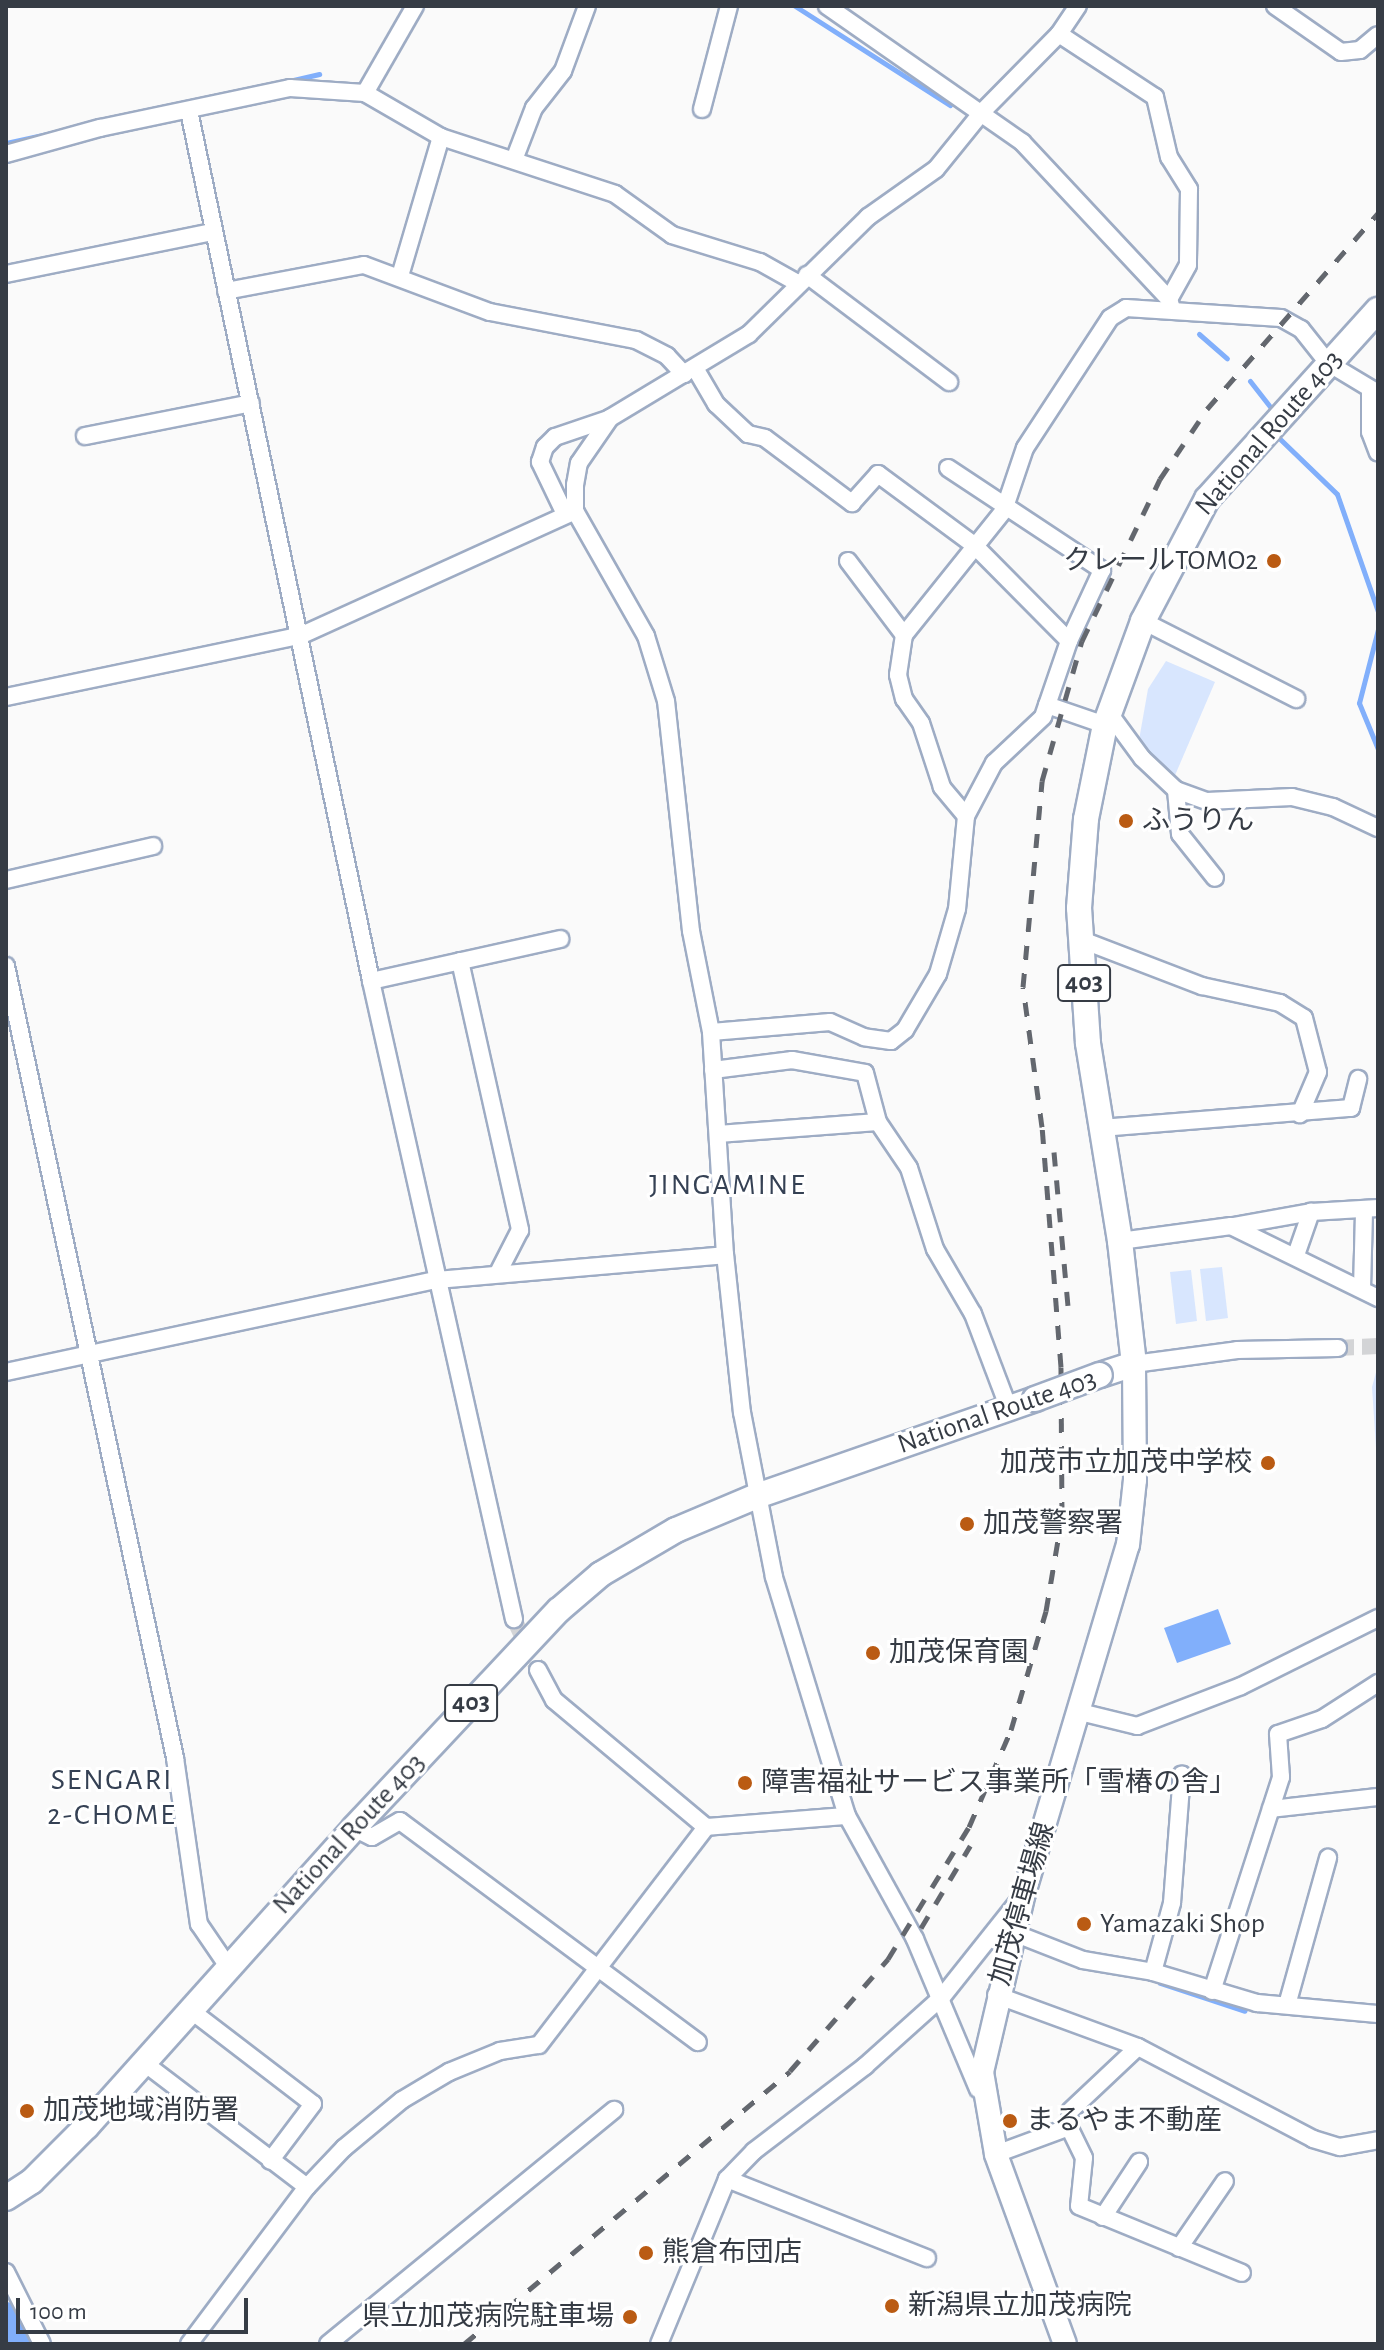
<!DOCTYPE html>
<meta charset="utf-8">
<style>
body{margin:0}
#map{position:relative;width:1384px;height:2350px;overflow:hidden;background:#fafafa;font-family:"Alegreya Sans","Noto Sans JP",sans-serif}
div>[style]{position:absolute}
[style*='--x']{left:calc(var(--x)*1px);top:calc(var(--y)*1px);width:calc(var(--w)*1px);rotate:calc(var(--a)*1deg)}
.green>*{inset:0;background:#d8e6fe}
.water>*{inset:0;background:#81affb}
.stream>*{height:5px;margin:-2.5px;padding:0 2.5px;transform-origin:2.5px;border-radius:2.5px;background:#81affb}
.river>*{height:28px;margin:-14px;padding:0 14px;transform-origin:14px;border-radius:14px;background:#81affb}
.minor-tunnel>*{height:16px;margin-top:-8px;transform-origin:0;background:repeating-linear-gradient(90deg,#d3d4d6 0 16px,transparent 0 24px)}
.roads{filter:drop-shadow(2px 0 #9eacc4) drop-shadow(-2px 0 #9eacc4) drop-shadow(0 2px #9eacc4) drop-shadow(0 -2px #9eacc4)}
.minor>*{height:16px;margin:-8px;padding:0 8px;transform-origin:8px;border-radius:8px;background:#fff}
.major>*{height:22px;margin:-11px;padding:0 11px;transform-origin:11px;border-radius:11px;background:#fff}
.highway>*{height:24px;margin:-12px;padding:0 12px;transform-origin:12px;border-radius:12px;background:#fff}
.rail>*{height:5px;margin-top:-2.5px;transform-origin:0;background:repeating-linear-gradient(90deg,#63676e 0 14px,transparent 0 28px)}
.bridges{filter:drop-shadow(2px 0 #9eacc4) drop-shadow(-2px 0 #9eacc4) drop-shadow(0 2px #9eacc4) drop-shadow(0 -2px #9eacc4)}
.highway-bridge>*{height:24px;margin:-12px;padding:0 12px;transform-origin:12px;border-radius:12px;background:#fff}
.dots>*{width:22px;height:22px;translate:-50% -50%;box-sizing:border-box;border:4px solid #fff;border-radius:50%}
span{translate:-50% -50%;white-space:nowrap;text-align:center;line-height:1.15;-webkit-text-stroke:6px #fff;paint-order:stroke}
.shield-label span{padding:2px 6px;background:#fff;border:2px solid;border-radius:6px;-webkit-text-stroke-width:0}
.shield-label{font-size:26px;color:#363c45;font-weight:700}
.street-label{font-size:28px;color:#363c45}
.poi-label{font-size:28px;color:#363c45}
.right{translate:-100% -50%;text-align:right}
.left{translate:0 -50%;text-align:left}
.neighbourhood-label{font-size:30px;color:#354154;letter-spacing:2px}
.frame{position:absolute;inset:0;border:8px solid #363c45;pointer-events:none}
.scale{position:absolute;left:16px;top:2298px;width:232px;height:36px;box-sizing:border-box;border:4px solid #363c45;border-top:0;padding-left:10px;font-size:24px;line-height:28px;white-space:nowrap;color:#363c45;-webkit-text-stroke:6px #fff;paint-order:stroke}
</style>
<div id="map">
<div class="green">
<div style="clip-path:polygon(1166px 661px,1215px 682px,1173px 780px,1139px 740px,1148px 689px)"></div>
<div style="clip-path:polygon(1222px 1267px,1228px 1318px,1206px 1321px,1200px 1269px)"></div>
<div style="clip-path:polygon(1191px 1270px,1197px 1321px,1176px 1324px,1170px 1272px)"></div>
<div style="clip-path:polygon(1378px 1365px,1378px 1478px,1372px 1387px)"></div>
</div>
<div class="water">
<div style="clip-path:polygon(1218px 1609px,1231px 1644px,1177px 1663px,1164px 1628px)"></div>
</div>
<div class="stream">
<div style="--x:795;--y:6;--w:184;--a:32.6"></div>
<div style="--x:289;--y:81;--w:31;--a:-13"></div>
<div style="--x:6;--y:143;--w:55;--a:-12.5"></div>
<div style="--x:1199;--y:334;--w:37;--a:41"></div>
<div style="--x:1250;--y:381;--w:33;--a:52"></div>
<div style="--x:1280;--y:439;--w:79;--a:44"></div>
<div style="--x:1337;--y:494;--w:125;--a:70.8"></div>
<div style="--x:1378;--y:629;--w:76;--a:104.4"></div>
<div style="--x:1359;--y:703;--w:50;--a:67.6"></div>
<div style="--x:1160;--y:1983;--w:89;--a:18.2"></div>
</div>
<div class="river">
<div style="--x:6;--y:2316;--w:31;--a:65"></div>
</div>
<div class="minor-tunnel">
<div style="--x:1338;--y:1348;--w:40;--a:-2.9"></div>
<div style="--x:514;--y:1619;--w:56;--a:64.8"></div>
</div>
<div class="roads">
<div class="minor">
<div style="--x:827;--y:6;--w:238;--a:34.9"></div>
<div style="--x:1022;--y:142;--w:215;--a:46.9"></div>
<div style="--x:1169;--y:299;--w:10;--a:73"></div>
<div style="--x:1275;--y:6;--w:80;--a:34.9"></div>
<div style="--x:1341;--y:52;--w:19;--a:-6"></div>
<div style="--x:1360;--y:50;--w:23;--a:-40"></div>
<div style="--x:1059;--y:34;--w:115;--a:33.3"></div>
<div style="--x:1155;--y:97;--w:62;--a:76.9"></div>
<div style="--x:1169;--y:157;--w:38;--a:58"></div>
<div style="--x:1189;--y:189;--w:76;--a:90.8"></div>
<div style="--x:1188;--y:265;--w:39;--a:119"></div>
<div style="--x:365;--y:93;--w:100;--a:-60.1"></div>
<div style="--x:702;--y:109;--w:106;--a:-75.3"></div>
<div style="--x:189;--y:111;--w:889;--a:78.18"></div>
<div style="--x:371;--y:981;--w:654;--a:77.37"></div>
<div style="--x:6;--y:154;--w:98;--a:-15.5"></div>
<div style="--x:100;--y:128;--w:194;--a:-11.9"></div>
<div style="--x:290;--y:88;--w:75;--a:3.8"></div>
<div style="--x:365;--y:93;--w:88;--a:30.1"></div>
<div style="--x:441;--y:137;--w:183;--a:18.1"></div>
<div style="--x:615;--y:194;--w:70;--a:35.7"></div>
<div style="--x:672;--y:235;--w:92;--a:17.1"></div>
<div style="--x:760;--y:262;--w:45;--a:29.4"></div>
<div style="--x:514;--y:160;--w:56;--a:-69"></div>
<div style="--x:534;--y:108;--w:47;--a:-51.9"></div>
<div style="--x:563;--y:71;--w:69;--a:-69.7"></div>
<div style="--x:6;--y:274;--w:211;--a:-11.5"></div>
<div style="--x:807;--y:275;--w:178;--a:37"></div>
<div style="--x:400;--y:276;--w:145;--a:-73.6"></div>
<div style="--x:226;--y:291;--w:140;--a:-10.7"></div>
<div style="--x:364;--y:265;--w:134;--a:20.5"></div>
<div style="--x:490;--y:312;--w:149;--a:10.9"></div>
<div style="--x:636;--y:340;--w:35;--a:27"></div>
<div style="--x:667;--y:356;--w:25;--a:47"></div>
<div style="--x:695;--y:368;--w:42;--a:59.7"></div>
<div style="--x:716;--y:404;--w:44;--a:43.2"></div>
<div style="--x:748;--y:434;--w:17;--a:13"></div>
<div style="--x:765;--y:438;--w:109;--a:36.8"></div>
<div style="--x:852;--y:503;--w:39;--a:-48"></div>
<div style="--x:878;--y:474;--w:119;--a:36.5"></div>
<div style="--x:974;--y:545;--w:135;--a:45.3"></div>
<div style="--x:1069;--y:641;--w:80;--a:108.9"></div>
<div style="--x:1043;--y:717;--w:67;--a:136.8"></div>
<div style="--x:994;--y:763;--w:60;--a:117.8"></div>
<div style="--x:966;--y:816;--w:93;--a:95.5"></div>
<div style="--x:957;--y:909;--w:68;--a:106.3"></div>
<div style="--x:938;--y:974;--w:65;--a:120.5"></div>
<div style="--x:905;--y:1030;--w:18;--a:142"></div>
<div style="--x:891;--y:1041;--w:27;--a:-172"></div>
<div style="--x:864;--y:1037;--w:37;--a:-156"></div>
<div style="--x:830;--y:1022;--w:119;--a:175.2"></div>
<div style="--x:1370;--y:391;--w:41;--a:90"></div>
<div style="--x:1370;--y:432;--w:22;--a:69"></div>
<div style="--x:85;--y:436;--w:169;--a:-11.2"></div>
<div style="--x:948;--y:468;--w:185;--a:33.5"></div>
<div style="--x:1102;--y:570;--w:78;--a:114.9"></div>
<div style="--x:565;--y:514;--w:58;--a:-115.7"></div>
<div style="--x:540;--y:462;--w:16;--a:-72"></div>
<div style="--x:545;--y:447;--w:14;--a:-45"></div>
<div style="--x:555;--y:437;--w:56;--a:-18.8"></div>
<div style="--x:848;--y:561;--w:93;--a:52.9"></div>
<div style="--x:1143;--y:621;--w:172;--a:27"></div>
<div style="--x:6;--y:697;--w:302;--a:-11.8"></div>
<div style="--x:302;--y:635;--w:300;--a:-24.4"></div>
<div style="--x:1047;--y:705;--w:61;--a:19"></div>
<div style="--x:1109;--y:713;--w:56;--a:53.7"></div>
<div style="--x:1142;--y:758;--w:47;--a:43.3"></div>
<div style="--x:1176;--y:790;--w:33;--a:20"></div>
<div style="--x:1207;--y:801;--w:85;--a:-2.7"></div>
<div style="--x:1292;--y:797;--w:42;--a:13.7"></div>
<div style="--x:1333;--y:807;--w:50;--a:25"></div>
<div style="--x:1176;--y:790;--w:44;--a:84.8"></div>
<div style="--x:1180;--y:834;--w:56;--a:51.5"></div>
<div style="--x:966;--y:816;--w:38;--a:-130"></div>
<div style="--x:942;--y:787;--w:67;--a:-108.2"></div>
<div style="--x:921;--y:723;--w:29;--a:-125"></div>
<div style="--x:904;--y:699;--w:25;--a:-104"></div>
<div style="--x:898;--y:675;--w:40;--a:-81.5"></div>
<div style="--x:904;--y:635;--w:160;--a:-51.3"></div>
<div style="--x:1004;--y:510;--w:65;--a:-71.3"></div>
<div style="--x:1025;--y:448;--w:155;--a:-56.8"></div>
<div style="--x:1110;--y:318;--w:19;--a:-32"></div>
<div style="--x:1126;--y:308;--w:155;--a:3.7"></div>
<div style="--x:1281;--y:318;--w:23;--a:29"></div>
<div style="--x:1301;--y:329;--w:43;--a:51.5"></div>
<div style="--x:1328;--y:363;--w:58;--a:31"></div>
<div style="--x:6;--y:880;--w:151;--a:-13"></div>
<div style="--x:1082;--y:940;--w:129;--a:21"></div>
<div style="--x:1202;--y:986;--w:80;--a:12.3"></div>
<div style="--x:1280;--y:1003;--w:28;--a:32"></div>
<div style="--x:1304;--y:1018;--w:56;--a:75.5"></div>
<div style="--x:1318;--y:1072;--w:46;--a:113.2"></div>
<div style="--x:460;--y:961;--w:276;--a:77.4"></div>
<div style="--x:520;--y:1230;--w:48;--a:117.1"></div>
<div style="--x:6;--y:966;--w:810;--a:77.95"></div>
<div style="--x:175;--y:1758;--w:168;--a:81.8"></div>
<div style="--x:199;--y:1924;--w:50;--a:55.7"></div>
<div style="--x:371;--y:981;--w:194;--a:-12.5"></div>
<div style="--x:713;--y:1070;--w:80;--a:-7.2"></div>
<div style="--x:792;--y:1060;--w:74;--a:10.1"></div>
<div style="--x:865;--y:1073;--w:51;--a:75.1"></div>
<div style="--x:1101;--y:1128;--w:251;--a:-4.6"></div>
<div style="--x:1351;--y:1108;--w:30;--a:-76"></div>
<div style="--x:718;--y:1134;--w:160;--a:-4.3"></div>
<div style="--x:878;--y:1122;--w:55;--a:56"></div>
<div style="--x:909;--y:1168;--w:85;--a:72.2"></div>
<div style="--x:935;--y:1249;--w:75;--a:59.7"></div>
<div style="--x:973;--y:1314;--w:102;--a:69.2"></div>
<div style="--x:1233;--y:1226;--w:79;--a:-10.2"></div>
<div style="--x:1311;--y:1212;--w:67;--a:-3.4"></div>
<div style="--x:1120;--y:1241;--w:112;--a:-7.7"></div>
<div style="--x:1231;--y:1226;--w:164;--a:26.1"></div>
<div style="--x:1296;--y:1255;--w:46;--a:-70.8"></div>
<div style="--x:1362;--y:1289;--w:79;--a:-88.5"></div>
<div style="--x:1134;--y:1364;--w:104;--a:-7.7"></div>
<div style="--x:1237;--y:1350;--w:101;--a:-1.1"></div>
<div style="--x:6;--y:1372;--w:440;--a:-12.1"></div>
<div style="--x:436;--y:1280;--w:290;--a:-4.9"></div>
<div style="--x:538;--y:1670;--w:34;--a:62"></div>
<div style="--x:554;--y:1700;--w:198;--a:39.9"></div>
<div style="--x:706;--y:1827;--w:141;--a:-4.5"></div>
<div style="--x:1080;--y:1712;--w:59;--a:13.8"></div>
<div style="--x:1137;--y:1726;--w:111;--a:-21"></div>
<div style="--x:1241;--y:1686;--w:153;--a:-26.4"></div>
<div style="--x:1271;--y:1809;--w:108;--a:-6.4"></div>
<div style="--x:354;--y:1828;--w:20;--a:27"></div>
<div style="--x:372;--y:1837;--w:32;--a:-30"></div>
<div style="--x:400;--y:1821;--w:371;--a:36.6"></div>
<div style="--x:1014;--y:1933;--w:74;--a:21.4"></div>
<div style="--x:1083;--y:1960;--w:71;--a:9.7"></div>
<div style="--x:1153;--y:1972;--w:109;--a:16.6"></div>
<div style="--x:1257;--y:2003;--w:121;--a:5.2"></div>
<div style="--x:1153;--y:1972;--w:72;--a:-74.6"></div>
<div style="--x:1172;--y:1903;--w:129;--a:-85.6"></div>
<div style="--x:1212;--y:1991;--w:225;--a:-72.1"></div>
<div style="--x:1281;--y:1777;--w:43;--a:-94"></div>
<div style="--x:1278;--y:1734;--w:46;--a:-18.8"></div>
<div style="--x:1322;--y:1719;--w:67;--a:-32.7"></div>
<div style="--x:996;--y:1995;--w:151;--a:20.1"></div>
<div style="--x:1138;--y:2047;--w:198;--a:27.7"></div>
<div style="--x:1313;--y:2139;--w:28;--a:17"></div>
<div style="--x:1340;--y:2147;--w:39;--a:-10"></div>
<div style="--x:1287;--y:2005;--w:153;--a:-74.4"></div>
<div style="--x:189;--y:2009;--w:156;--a:37.5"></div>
<div style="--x:313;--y:2104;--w:71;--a:127"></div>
<div style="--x:143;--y:2062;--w:206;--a:37.3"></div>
<div style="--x:978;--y:2089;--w:163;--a:-112.8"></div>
<div style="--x:915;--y:1939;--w:141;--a:-118.9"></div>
<div style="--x:847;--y:1816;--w:250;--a:-107"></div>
<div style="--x:774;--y:1577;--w:167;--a:-101"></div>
<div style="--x:742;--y:1413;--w:159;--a:-96.1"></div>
<div style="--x:725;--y:1255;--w:223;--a:-93.6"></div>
<div style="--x:711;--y:1032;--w:103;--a:-101.2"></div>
<div style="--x:691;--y:931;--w:231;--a:-96.2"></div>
<div style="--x:666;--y:701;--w:68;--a:-107.1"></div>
<div style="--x:646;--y:636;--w:144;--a:-119.6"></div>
<div style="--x:575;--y:511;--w:26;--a:-90"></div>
<div style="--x:575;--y:485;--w:22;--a:-80"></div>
<div style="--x:579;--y:463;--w:55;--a:-55.4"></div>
<div style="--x:610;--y:418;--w:162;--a:-31.1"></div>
<div style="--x:749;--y:334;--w:167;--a:-44.5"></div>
<div style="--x:868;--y:217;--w:83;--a:-35.2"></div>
<div style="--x:936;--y:169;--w:75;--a:-51"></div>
<div style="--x:983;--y:111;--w:108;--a:-45.4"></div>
<div style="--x:1059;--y:34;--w:34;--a:-56"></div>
<div style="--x:1070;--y:2111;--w:93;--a:-43.3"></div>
<div style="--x:996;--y:2154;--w:78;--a:-20.3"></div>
<div style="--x:1069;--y:2127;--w:34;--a:64"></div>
<div style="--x:1084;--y:2158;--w:48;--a:95.9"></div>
<div style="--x:1079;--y:2206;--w:176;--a:22.3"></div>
<div style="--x:727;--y:2179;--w:215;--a:21.6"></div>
<div style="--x:1103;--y:2217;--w:66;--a:-56.8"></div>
<div style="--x:1179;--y:2248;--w:81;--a:-55.5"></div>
<div style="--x:6;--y:2272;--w:80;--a:63.4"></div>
<div style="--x:189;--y:2344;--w:196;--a:-53.1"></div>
<div style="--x:307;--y:2187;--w:54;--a:-46.5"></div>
<div style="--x:344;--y:2148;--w:75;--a:-39.6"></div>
<div style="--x:402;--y:2100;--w:55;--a:-30.8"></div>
<div style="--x:449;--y:2072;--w:55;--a:-22.4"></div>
<div style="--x:500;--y:2051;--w:39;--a:-9"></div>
<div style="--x:539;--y:2045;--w:275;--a:-52.5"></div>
<div style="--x:328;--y:2344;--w:370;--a:-39.3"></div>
<div style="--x:659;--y:2344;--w:178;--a:-67.6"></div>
<div style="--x:727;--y:2179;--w:39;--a:-46"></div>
<div style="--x:754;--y:2151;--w:140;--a:-37.4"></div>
<div style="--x:865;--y:2066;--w:103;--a:-41.9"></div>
<div style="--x:942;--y:1997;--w:125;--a:-51.5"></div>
</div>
<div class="major">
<div style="--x:1065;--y:2344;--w:202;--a:-110"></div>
<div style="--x:996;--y:2154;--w:83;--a:-99.7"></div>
<div style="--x:982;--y:2072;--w:184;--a:-76.8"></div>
<div style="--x:1024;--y:1893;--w:363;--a:-73.4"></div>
<div style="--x:1128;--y:1545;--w:65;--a:-83.9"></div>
<div style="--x:1135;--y:1480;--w:116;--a:-90.5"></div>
</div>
<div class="highway">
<div style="--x:1100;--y:1375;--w:36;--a:-18"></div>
<div style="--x:1134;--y:1364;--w:124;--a:-96.5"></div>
<div style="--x:1120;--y:1241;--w:201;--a:-99.2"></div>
<div style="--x:1088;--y:1043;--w:135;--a:-93.8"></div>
<div style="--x:1079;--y:908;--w:89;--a:-85.5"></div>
<div style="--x:1086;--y:819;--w:96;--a:-78.6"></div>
<div style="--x:1105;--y:725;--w:111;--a:-69.9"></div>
<div style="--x:1143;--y:621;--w:138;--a:-62.3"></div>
<div style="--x:1207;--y:499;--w:255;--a:-47.9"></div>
<div style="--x:6;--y:2198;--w:31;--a:-33"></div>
<div style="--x:32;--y:2181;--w:78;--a:-45"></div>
<div style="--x:87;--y:2126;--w:400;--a:-48.1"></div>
<div style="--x:354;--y:1828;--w:299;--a:-46.8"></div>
<div style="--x:559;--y:1610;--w:55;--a:-40.6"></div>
<div style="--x:601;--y:1574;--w:87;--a:-30.4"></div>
<div style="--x:676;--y:1530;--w:88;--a:-22.8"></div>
<div style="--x:757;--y:1496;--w:294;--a:-19.2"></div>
</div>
</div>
<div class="rail">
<div style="--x:1054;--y:1152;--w:156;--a:84.8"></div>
<div style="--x:921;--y:1928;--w:96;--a:-59.1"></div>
<div style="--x:464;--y:2344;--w:425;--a:-39.9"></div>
<div style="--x:790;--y:2071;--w:149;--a:-48.8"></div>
<div style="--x:888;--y:1959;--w:155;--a:-58.5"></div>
<div style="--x:969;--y:1827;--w:106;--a:-66.6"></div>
<div style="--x:1011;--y:1730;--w:124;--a:-73.6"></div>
<div style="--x:1046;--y:1611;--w:96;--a:-80.4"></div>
<div style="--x:1062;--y:1516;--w:149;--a:-90.4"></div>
<div style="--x:1061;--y:1367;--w:241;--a:-94.5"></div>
<div style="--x:1042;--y:1127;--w:141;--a:-97.7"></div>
<div style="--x:1023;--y:987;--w:207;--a:-84.7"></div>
<div style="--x:1042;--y:781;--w:146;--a:-74.1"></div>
<div style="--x:1082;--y:641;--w:180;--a:-64.3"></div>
<div style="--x:1160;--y:479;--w:84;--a:-56.1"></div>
<div style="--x:1207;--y:409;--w:260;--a:-48.9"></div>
</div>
<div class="bridges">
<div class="highway-bridge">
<div style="--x:1035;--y:1399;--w:69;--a:-20.3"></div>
</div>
</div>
<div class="dots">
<div style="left:1274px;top:561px;background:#ba5b13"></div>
<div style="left:1126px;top:821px;background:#ba5b13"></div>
<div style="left:1268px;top:1463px;background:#ba5b13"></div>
<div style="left:967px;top:1524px;background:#ba5b13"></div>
<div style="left:873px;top:1653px;background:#ba5b13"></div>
<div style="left:745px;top:1783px;background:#ba5b13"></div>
<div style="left:1084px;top:1924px;background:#ba5b13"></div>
<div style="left:27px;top:2111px;background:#ba5b13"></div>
<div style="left:1010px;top:2121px;background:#ba5b13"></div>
<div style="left:646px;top:2253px;background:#ba5b13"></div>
<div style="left:892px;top:2306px;background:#ba5b13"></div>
<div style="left:630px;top:2317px;background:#ba5b13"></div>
</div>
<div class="shield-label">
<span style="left:1084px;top:983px">403</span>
<span style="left:471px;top:1703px">403</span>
</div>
<div class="street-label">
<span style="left:1269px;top:433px;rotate:-49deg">National Route 403</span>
<span style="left:997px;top:1412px;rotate:-19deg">National Route 403</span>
<span style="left:349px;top:1834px;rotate:-47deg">National Route 403</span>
<span style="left:1023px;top:1904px;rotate:-74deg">加茂停車場線</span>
</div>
<div class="poi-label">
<span class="right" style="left:1258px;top:561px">クレールTOMO2</span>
<span class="left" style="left:1142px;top:821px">ふうりん</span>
<span class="right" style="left:1252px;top:1463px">加茂市立加茂中学校</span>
<span class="left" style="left:983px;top:1524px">加茂警察署</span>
<span class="left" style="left:889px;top:1653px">加茂保育園</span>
<span class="left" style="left:761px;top:1783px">障害福祉サービス事業所「雪椿の舎」</span>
<span class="left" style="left:1100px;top:1924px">Yamazaki Shop</span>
<span class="left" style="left:43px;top:2111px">加茂地域消防署</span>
<span class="left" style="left:1026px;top:2121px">まるやま不動産</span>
<span class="left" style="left:662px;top:2253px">熊倉布団店</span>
<span class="left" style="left:908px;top:2306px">新潟県立加茂病院</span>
<span class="right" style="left:614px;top:2317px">県立加茂病院駐車場</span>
</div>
<div class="neighbourhood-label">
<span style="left:728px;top:1185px">JINGAMINE</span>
<span style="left:112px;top:1797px">SENGARI<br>2-CHOME</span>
</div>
<div class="frame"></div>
<div class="scale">100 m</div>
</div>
